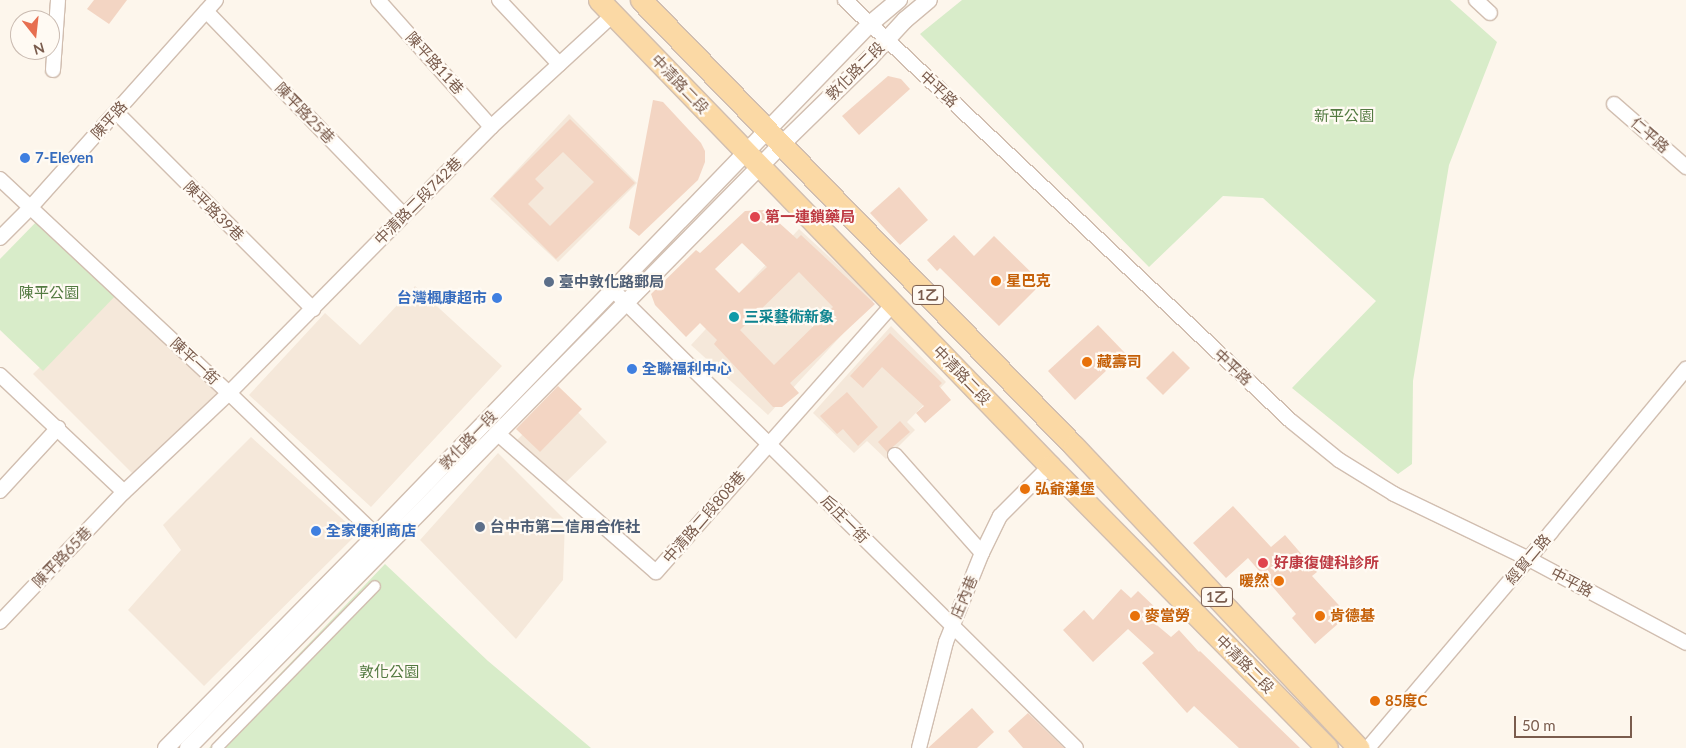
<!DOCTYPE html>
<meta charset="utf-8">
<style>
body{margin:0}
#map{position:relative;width:1686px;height:748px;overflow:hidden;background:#fdf6ec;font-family:Lato,"Noto Sans TC",sans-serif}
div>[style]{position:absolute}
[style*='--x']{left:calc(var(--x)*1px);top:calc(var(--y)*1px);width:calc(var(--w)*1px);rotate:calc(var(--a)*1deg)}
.residential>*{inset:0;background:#f5e8da}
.green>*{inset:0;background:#d8ecc9}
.building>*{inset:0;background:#f3d5c3}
.roads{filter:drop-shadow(1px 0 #d1beb0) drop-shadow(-1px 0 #d1beb0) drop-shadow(0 1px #d1beb0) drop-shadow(0 -1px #d1beb0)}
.pedestrian>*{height:10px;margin:-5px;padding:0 5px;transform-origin:5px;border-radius:5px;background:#fff}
.minor>*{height:14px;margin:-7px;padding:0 7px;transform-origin:7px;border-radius:7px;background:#fff}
.tertiary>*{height:16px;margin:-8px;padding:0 8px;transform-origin:8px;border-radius:8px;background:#fff}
.primary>*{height:21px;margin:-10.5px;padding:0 10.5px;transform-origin:10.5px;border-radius:10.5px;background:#fbd9a5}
.dots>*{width:14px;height:14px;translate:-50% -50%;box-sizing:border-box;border:2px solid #fffaf3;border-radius:50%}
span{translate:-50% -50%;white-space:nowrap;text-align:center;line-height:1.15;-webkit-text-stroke:4.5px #fffaf3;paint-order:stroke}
.shield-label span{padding:1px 4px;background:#fffaf3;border:1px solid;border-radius:4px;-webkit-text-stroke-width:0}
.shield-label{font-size:14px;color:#7a5c4d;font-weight:700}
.street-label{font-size:15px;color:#7a5c4d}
.park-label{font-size:15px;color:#537a41}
.shop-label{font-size:15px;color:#366cbe;font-weight:700}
.left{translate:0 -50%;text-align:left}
.right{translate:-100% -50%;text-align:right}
.health-label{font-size:15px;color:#be3a42;font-weight:700}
.food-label{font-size:15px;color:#c56008;font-weight:700}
.service-label{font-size:15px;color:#4e5e75;font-weight:700}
.culture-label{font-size:15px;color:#0d838f;font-weight:700}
.north{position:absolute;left:10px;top:10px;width:50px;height:50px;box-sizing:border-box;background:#fffaf3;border:1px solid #cabbb1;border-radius:50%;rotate:164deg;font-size:14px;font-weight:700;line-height:20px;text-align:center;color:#7a5c4d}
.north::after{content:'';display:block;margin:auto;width:18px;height:22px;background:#e76f51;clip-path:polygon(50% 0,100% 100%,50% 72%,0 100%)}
.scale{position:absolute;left:1514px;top:716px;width:118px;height:22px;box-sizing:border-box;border:2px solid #7a5c4d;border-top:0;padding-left:6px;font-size:15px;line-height:18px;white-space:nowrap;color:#7a5c4d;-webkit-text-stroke:4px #fffaf3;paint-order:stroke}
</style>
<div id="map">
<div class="residential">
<div style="clip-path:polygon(569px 114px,637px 183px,558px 262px,490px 199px)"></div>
<div style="clip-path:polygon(799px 229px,875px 299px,768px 415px,691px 345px)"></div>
<div style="clip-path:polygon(415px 286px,502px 366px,371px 507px,249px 395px,325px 313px,360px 345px)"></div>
<div style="clip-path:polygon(119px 289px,222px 393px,136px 477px,33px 374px)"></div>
<div style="clip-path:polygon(891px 326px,946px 382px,907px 422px,915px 430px,886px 459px,867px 441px,854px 453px,813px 413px)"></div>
<div style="clip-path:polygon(562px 396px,607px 442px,562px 486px,517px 440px)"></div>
<div style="clip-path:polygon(251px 437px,358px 533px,204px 686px,128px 610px,181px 550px,163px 525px)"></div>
<div style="clip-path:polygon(498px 453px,565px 520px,563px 580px,516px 639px,420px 540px)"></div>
</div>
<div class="green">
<div style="clip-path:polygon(962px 0,1450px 0,1497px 42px,1449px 165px,1413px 381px,1412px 464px,1398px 474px,1292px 388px,1376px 301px,1263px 198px,1223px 196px,1149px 267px,920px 34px)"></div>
<div style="clip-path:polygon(41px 217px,119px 292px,43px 371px,0 330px,0 259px)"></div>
<div style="clip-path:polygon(385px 564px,488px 661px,591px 748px,209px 748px)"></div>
</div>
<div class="building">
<div style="clip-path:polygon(94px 0,127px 0,109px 24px,87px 9px)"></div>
<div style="clip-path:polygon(888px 76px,901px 79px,910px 89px,859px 135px,842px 116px)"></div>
<div style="clip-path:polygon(653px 100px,663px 102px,701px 143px,705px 151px,705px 162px,698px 180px,639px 236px,629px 228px)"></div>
<div style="clip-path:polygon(evenodd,570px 119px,635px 183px,556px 259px,493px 196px,570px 119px,563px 152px,594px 182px,550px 226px,528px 204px,544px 188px,535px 179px,563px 152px)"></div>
<div style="clip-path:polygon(899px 187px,928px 220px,900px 245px,870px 213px)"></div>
<div style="clip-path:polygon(evenodd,765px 210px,797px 239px,801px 235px,875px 304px,790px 383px,799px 393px,782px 407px,773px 407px,714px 344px,717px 340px,700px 323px,686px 337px,655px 305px,651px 294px,696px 250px,700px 253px,745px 211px,765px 210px,742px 243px,767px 267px,739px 293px,715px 269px,742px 243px,765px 210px,799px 272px,833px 307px,774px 365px,740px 330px,799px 272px)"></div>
<div style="clip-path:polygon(954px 235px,974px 256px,994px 236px,1042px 283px,999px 326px,940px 268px,937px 271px,927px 260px)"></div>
<div style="clip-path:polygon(1098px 325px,1125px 353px,1075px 400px,1048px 371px)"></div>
<div style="clip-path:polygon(890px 333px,942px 383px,939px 386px,951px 400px,925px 423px,916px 413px,924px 406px,882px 367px,863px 388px,850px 376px)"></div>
<div style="clip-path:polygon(1173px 351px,1190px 368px,1163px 395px,1146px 378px)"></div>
<div style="clip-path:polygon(558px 386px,582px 409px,540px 452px,516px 429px)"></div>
<div style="clip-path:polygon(847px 392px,878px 427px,858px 446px,843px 429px,837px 434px,820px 416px)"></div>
<div style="clip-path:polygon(900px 421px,910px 432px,887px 452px,878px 442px)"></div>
<div style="clip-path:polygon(1233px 506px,1271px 547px,1285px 535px,1317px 572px,1312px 576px,1348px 615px,1315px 644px,1292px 618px,1296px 614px,1248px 558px,1226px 578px,1193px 543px)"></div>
<div style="clip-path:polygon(1121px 589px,1131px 598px,1138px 591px,1160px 612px,1152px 621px,1171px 637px,1179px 630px,1199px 652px,1200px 651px,1300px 748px,1239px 748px,1194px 706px,1187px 713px,1142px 663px,1154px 653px,1128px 629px,1093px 662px,1063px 630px,1084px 610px,1093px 620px)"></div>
<div style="clip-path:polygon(972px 708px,994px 732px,977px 748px,928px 748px)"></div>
<div style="clip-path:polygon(1028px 713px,1064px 748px,1023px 748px,1008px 731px)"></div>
</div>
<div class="roads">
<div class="pedestrian">
<div style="--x:217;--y:748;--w:226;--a:-45.7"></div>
</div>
<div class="minor">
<div style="--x:378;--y:0;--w:170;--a:48.3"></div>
<div style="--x:499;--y:0;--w:88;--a:46.8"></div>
<div style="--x:845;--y:0;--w:613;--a:43.35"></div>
<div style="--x:1291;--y:421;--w:62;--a:39.1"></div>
<div style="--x:1339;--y:460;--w:65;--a:31.7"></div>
<div style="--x:1394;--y:494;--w:150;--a:25.7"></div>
<div style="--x:1529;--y:559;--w:178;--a:28.1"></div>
<div style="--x:1476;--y:0;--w:19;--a:43"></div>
<div style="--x:206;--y:11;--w:284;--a:45.9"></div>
<div style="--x:53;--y:70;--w:70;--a:-85.9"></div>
<div style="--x:1614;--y:104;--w:96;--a:41.2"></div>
<div style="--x:116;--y:112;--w:279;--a:45"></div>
<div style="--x:0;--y:179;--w:313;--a:43.1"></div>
<div style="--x:229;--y:393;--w:213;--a:44"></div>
<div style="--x:0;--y:238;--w:42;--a:-45"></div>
<div style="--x:30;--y:208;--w:279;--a:-48.2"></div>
<div style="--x:613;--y:290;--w:651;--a:44.69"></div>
<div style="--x:0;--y:375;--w:170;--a:43.3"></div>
<div style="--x:497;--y:433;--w:211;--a:41.2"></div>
<div style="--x:656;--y:572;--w:358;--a:-48.5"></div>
<div style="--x:895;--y:455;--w:131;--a:48.4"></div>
<div style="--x:0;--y:491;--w:86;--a:-47.4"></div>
<div style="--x:0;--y:622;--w:180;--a:-46.4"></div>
<div style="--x:124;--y:492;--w:144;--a:-43.3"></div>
<div style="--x:229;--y:393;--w:373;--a:-45.4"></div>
<div style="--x:491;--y:127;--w:166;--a:-42.6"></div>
<div style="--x:919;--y:748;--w:109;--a:-75.7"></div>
<div style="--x:946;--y:642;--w:96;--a:-68"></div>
<div style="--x:982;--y:553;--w:41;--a:-64.1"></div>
<div style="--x:1000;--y:516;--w:71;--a:-45"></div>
<div style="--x:1368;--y:748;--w:283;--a:-49.7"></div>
<div style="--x:1551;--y:532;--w:212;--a:-50.4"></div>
</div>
<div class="tertiary">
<div style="--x:166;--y:748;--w:299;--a:-45.4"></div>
<div style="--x:376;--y:535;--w:711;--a:-45.97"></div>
<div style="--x:870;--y:24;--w:38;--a:-40"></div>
<div style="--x:188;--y:748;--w:847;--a:-45.48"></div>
<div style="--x:782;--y:144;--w:122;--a:-44.3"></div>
<div style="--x:869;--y:59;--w:53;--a:-47.3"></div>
<div style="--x:905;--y:20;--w:31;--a:-40"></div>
</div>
<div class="primary">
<div style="--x:599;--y:0;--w:649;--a:45.94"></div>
<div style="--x:1050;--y:466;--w:395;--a:45.5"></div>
<div style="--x:641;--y:0;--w:622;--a:45.85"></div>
<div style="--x:1074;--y:446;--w:415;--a:46.7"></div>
</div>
</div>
<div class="dots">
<div style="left:25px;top:158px;background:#3f7fe0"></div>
<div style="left:755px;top:217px;background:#e0444e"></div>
<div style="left:996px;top:281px;background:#e8710a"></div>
<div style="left:549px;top:282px;background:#5c6f8a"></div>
<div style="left:497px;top:298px;background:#3f7fe0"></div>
<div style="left:734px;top:317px;background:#0f9aa8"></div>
<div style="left:1087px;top:362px;background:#e8710a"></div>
<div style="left:632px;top:369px;background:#3f7fe0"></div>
<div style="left:1025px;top:489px;background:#e8710a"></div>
<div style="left:480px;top:527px;background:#5c6f8a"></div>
<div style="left:316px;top:531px;background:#3f7fe0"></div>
<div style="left:1263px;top:563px;background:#e0444e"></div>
<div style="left:1279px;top:581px;background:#e8710a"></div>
<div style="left:1135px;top:616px;background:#e8710a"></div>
<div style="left:1320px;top:616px;background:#e8710a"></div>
<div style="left:1375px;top:701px;background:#e8710a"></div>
</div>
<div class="shield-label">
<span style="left:928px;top:295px">1乙</span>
<span style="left:1217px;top:597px">1乙</span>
</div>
<div class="street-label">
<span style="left:435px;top:63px;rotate:48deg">陳平路11巷</span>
<span style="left:855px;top:71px;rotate:-45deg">敦化路二段</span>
<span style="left:680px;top:84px;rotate:46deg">中清路二段</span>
<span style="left:939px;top:89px;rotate:43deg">中平路</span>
<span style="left:305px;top:113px;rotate:46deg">陳平路25巷</span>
<span style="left:109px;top:120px;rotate:-48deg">陳平路</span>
<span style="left:1650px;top:135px;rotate:41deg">仁平路</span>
<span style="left:418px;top:201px;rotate:-45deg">中清路二段742巷</span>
<span style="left:214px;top:211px;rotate:45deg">陳平路39巷</span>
<span style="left:195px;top:361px;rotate:43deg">陳平一街</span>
<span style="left:1233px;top:367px;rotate:43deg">中平路</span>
<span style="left:962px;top:375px;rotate:46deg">中清路二段</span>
<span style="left:468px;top:440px;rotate:-46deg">敦化路一段</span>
<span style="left:704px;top:517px;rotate:-49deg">中清路二段808巷</span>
<span style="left:845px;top:519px;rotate:45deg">后庄一街</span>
<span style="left:62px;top:557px;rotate:-46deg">陳平路65巷</span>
<span style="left:1528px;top:559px;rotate:-50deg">經貿二路</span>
<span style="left:1572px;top:582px;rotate:28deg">中平路</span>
<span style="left:964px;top:597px;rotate:-67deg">庄內巷</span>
<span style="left:1245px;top:664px;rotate:45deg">中清路二段</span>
</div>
<div class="park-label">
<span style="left:1344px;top:116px">新平公園</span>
<span style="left:49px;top:293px">陳平公園</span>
<span style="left:389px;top:672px">敦化公園</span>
</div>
<div class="shop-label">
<span class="left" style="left:35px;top:158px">7-Eleven</span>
<span class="right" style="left:487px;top:298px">台灣楓康超市</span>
<span class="left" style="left:642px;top:369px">全聯福利中心</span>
<span class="left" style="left:326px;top:531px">全家便利商店</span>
</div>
<div class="health-label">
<span class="left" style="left:765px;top:217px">第一連鎖藥局</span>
<span class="left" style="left:1274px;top:563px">好康復健科診所</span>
</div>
<div class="food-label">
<span class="left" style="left:1006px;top:281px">星巴克</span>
<span class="left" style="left:1097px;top:362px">藏壽司</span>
<span class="left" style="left:1035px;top:489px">弘爺漢堡</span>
<span class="right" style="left:1269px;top:581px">暖然</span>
<span class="left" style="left:1145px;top:616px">麥當勞</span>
<span class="left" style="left:1330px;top:616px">肯德基</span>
<span class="left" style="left:1385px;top:701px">85度C</span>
</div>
<div class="service-label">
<span class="left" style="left:559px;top:282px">臺中敦化路郵局</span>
<span class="left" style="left:490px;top:527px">台中市第二信用合作社</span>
</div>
<div class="culture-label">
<span class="left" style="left:744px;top:317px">三采藝術新象</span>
</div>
<div class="north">N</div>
<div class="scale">50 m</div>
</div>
